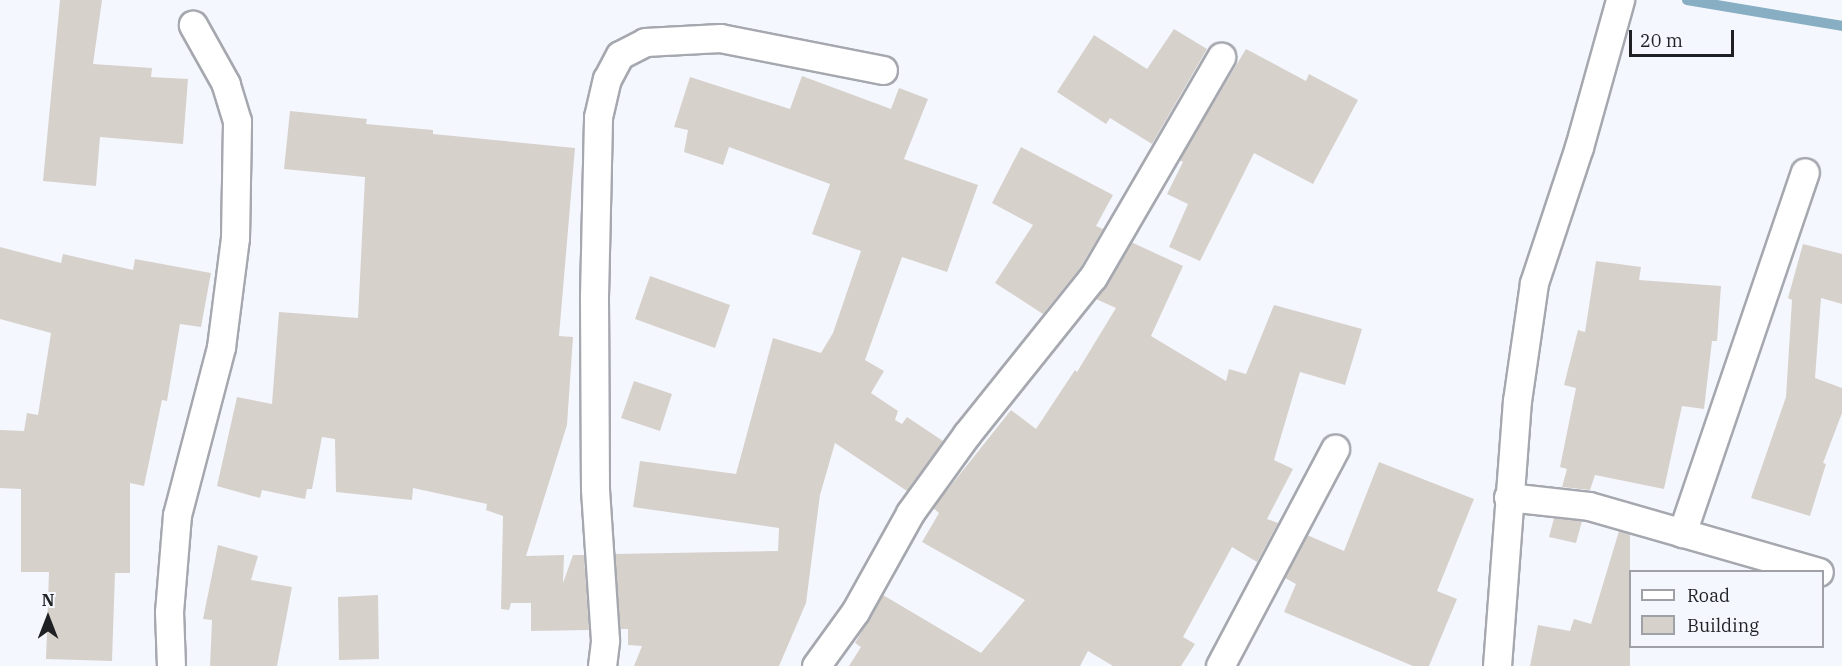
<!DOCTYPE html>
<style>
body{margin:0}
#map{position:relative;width:1842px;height:666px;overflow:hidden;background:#f5f7fe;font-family:"IBM Plex Serif",serif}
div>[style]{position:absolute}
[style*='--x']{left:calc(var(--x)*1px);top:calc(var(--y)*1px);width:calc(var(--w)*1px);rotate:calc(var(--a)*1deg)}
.stream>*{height:10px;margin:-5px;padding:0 5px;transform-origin:5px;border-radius:5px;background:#87aec2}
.building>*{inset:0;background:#d7d1cc}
.roads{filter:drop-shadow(2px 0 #a6a8af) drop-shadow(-2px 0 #a6a8af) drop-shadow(0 2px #a6a8af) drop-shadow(0 -2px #a6a8af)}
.minor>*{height:27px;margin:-13.5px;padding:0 13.5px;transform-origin:13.5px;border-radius:13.5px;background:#fff}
span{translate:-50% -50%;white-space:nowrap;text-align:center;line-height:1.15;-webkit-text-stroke:4.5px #f5f7fe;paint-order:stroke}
.legend{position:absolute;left:1629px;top:570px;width:195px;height:78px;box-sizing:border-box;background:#f5f7fe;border:2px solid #9fa1a6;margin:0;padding:8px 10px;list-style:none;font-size:18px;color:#1f2023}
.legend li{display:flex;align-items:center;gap:12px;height:30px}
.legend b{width:30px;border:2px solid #9fa1a6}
.north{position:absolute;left:18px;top:588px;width:60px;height:60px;-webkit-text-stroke:4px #f5f7fe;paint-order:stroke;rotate:0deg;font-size:16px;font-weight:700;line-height:24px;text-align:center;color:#1f2023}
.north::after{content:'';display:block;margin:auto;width:21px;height:27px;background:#1f2023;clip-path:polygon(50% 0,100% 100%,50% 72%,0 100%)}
.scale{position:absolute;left:1629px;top:30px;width:105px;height:27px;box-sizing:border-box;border:3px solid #1f2023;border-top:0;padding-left:8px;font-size:18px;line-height:21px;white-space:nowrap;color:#1f2023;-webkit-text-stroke:4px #f5f7fe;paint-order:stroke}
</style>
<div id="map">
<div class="stream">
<div style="--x:1687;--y:0;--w:157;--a:9.5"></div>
</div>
<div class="building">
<div style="clip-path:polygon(60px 0,102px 0,93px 64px,152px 68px,151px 77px,188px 79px,183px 144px,100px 137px,96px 186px,43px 181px)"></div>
<div style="clip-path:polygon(1174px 29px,1207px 49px,1152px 144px,1110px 118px,1106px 124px,1057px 92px,1094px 35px,1147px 69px)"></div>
<div style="clip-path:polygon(1246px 49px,1306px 81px,1309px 74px,1358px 100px,1313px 184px,1254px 153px,1200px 261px,1169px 247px,1188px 204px,1167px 194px,1183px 162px,1179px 160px)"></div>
<div style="clip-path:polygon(802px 76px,891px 109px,899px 88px,928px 99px,904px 159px,978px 185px,947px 272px,902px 257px,865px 360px,884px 371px,871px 393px,898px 411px,895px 420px,902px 424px,907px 417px,943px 441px,907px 491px,835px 443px,820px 495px,806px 603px,779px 666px,634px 666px,642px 646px,628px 645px,628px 629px,620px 629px,615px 554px,778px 551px,779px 528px,633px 507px,640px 461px,736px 474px,773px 338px,821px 353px,833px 333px,861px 251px,812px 234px,830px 184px,729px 147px,723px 165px,684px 152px,688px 130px,674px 127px,690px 77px,790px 109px)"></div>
<div style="clip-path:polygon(290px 111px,367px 119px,366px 124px,433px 130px,433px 134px,575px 148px,559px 336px,573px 337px,567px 425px,526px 556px,564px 555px,563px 583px,573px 555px,584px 555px,589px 630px,531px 631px,531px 603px,511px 603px,509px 610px,501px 609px,503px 516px,486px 510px,487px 504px,413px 488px,412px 500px,336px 492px,335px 439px,322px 437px,312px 489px,307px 489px,305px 499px,262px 490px,260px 498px,217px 486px,237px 397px,272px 404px,279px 312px,358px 318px,365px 177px,284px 169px)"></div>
<div style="clip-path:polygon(1021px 147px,1113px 195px,1096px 226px,1103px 229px,1080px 268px,1043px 314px,995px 283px,1033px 225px,992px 203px)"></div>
<div style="clip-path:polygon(1131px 242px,1183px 266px,1151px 336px,1226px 381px,1229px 369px,1246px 374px,1274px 305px,1362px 329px,1345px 385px,1300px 372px,1274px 460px,1293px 469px,1267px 519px,1278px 523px,1257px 562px,1232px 547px,1183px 637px,1195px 644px,1181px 666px,1113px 666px,1088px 651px,1080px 666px,849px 666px,861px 647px,855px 643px,883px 595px,981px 653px,1025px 600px,922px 542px,939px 513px,933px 508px,1011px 410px,1036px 429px,1075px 370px,1077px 372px,1116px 308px,1096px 299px)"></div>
<div style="clip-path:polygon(1803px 244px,1842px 254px,1842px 304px,1821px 298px,1815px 378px,1842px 388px,1842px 413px,1823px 463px,1826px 464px,1810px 516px,1751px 498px,1786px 397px,1792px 300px,1788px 298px)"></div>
<div style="clip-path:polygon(0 247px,61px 263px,63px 254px,133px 270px,135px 259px,211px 273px,201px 327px,180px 324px,167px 401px,162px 400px,144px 486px,130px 483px,130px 573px,115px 573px,112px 661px,46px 659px,49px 572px,21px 572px,21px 489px,0 488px,0 430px,24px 431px,27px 413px,38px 415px,51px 333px,0 319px)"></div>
<div style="clip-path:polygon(1596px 261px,1641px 267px,1639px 280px,1721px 286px,1717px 341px,1712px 341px,1704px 409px,1682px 406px,1664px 489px,1595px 475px,1590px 490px,1562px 487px,1567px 469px,1560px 467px,1576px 388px,1564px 385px,1578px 330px,1585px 332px)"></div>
<div style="clip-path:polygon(650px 276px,730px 305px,715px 348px,635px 319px)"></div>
<div style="clip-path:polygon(634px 381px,672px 394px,660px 431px,621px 418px)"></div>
<div style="clip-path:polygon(1379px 462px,1474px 499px,1437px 591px,1457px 599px,1429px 666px,1413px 666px,1284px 612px,1296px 584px,1285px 578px,1307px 535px,1344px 551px)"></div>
<div style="clip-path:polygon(1554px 518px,1582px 521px,1576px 543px,1549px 537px)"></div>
<div style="clip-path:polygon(1619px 531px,1630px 534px,1630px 666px,1530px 666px,1538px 625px,1570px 631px,1574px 619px,1591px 624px)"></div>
<div style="clip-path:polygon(218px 545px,258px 556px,251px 580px,292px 587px,277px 666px,210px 666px,212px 620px,203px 619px)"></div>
<div style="clip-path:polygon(378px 595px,379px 659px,339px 660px,338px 597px)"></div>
</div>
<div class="roads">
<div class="minor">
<div style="--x:1508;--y:497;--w:81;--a:6.3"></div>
<div style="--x:1589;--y:506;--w:239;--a:16"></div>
<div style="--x:1682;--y:533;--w:381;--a:-71.2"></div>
<div style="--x:171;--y:666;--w:54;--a:-92.1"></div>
<div style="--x:169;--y:612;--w:97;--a:-85.3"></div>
<div style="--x:177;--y:515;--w:174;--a:-75.3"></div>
<div style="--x:221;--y:347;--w:110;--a:-82.7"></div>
<div style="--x:235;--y:238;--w:117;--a:-89"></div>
<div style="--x:237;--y:121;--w:39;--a:-107"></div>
<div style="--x:226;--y:84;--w:68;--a:-119.2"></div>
<div style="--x:602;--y:666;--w:26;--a:-83"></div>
<div style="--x:605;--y:640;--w:151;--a:-93.8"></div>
<div style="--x:595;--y:489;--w:193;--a:-90.3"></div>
<div style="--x:594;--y:296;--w:179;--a:-88.7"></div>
<div style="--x:598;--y:117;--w:39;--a:-77"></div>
<div style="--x:607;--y:79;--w:27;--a:-62"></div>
<div style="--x:620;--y:55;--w:28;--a:-27"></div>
<div style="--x:645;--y:42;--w:75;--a:-3.1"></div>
<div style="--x:720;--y:38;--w:166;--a:11.1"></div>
<div style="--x:816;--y:666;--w:67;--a:-54.2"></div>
<div style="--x:855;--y:612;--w:113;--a:-60.9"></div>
<div style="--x:910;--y:513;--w:97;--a:-54.2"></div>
<div style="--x:967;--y:434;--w:201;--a:-51.3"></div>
<div style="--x:1093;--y:277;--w:255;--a:-59.8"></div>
<div style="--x:1220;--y:666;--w:246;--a:-62.1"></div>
<div style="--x:1497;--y:666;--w:266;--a:-85.7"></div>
<div style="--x:1517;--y:401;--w:119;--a:-81.8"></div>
<div style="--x:1534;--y:283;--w:143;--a:-71.7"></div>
<div style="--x:1579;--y:147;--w:153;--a:-74.4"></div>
</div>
</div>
<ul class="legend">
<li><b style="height:8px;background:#fff"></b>Road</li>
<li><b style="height:16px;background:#d7d1cc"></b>Building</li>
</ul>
<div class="north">N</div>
<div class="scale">20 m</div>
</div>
